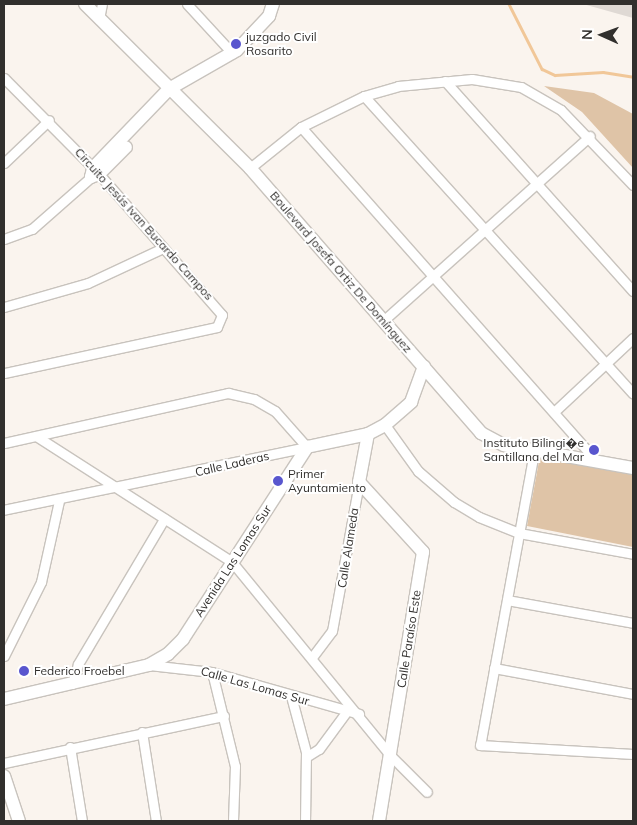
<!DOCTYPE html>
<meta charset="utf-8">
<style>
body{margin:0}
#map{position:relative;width:637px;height:825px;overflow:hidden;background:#faf4ee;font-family:Mulish,sans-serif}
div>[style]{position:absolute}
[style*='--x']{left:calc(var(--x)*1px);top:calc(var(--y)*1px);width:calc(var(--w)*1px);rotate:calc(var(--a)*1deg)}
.green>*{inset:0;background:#dfc4a7}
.stream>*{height:2.5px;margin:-1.25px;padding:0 1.25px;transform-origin:1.25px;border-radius:1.25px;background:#f1c798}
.building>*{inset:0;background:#dfd9d4}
.roads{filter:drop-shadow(1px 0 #c8c3bd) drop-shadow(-1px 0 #c8c3bd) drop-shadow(0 1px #c8c3bd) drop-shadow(0 -1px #c8c3bd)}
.street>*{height:9px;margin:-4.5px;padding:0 4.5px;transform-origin:4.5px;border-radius:4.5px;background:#fff}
.secondary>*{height:12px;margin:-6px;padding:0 6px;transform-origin:6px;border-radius:6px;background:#fff}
.dots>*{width:14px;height:14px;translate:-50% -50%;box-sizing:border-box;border:2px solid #fff;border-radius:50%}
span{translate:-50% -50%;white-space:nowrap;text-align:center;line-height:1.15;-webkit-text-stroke:4px #fff;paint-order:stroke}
.poi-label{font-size:12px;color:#312f2d}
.left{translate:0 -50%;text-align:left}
.right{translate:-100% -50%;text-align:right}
.street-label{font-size:12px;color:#312f2d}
.frame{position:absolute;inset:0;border:5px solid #312f2d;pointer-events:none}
.north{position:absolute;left:577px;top:10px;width:50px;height:50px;-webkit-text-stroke:4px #fff;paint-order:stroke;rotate:272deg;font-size:14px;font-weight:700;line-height:20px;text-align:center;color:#312f2d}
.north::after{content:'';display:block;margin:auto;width:18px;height:22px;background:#312f2d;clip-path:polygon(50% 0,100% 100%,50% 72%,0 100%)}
</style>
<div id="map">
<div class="green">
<div style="clip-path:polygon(544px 86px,594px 93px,633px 114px,633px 168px,582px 112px)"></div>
<div style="clip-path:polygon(540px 456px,633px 473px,633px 547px,527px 526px)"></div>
</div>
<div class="stream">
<div style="--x:406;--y:4;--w:17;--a:0"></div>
<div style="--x:509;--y:4;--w:73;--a:63.1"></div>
<div style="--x:542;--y:69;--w:14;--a:25"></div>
<div style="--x:555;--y:75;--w:48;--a:-3.6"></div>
<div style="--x:603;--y:72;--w:30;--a:9"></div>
</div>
<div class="building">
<div style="clip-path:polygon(583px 4px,633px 4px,633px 18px)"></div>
</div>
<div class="roads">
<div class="street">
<div style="--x:187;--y:4;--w:67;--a:47.4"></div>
<div style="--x:99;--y:19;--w:15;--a:-79"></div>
<div style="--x:4;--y:78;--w:135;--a:45.3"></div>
<div style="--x:99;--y:174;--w:187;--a:48.9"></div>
<div style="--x:222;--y:315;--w:13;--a:113"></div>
<div style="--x:217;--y:327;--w:218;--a:167.8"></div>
<div style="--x:445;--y:81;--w:282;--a:48.2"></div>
<div style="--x:364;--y:96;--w:401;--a:47.9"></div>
<div style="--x:301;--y:127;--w:447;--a:48.5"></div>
<div style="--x:4;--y:163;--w:62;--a:-43.7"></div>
<div style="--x:250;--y:168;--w:65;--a:-38.8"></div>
<div style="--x:301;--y:127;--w:70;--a:-26.2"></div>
<div style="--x:364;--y:96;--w:35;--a:-16"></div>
<div style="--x:398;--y:86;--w:74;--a:-5.4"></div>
<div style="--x:472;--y:79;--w:50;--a:9.3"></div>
<div style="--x:521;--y:87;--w:46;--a:29.9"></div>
<div style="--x:561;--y:110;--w:104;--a:46.2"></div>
<div style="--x:4;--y:239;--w:30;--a:-20"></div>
<div style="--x:32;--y:229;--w:79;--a:-41.4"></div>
<div style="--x:4;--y:307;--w:87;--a:-15.9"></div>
<div style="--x:88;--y:283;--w:83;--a:-25"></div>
<div style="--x:384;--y:320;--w:276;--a:-41.8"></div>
<div style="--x:555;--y:411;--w:107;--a:-43.1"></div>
<div style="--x:385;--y:425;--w:57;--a:54.3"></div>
<div style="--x:418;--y:471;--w:48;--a:40.7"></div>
<div style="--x:454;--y:502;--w:29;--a:31"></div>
<div style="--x:479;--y:517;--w:43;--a:21.8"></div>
<div style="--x:519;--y:533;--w:116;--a:10.4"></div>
<div style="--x:36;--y:436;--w:233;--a:32.7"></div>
<div style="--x:232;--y:562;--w:249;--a:50.7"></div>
<div style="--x:390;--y:755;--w:52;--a:45"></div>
<div style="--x:4;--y:443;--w:230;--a:-12.6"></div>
<div style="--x:228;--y:393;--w:27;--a:13"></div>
<div style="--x:254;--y:399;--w:24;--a:30"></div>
<div style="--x:275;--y:411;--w:48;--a:48.4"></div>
<div style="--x:307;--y:447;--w:309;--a:168.3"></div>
<div style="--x:534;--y:452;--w:298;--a:100.4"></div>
<div style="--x:480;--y:745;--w:153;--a:3.4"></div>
<div style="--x:507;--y:600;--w:128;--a:10.3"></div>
<div style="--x:4;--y:656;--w:83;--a:-63.4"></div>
<div style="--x:41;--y:582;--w:83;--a:-77.5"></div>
<div style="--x:313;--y:656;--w:31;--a:-53"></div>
<div style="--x:332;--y:631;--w:151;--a:-79.7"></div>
<div style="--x:149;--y:665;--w:63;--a:6.3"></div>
<div style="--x:212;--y:672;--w:153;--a:15.9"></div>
<div style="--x:494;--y:668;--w:141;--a:10.6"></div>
<div style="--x:212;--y:672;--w:97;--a:76.3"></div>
<div style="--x:235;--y:766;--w:55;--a:92.1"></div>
<div style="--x:72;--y:684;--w:21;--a:-73"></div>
<div style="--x:78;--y:664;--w:169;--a:-59.3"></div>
<div style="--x:291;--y:696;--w:58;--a:75"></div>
<div style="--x:306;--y:752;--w:69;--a:90.8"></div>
<div style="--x:142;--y:732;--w:90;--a:81.1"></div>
<div style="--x:70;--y:747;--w:75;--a:80.8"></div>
<div style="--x:306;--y:757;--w:15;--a:-32"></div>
<div style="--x:319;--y:749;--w:47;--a:-53.6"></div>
<div style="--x:4;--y:763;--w:225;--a:-12.1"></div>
</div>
<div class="secondary">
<div style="--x:85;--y:4;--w:233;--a:44.8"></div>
<div style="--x:250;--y:168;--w:352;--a:48.9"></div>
<div style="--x:481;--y:433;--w:26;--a:28"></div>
<div style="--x:504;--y:445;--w:131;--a:10.1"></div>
<div style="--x:91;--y:177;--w:9;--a:-77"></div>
<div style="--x:93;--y:168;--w:110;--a:-46.1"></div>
<div style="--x:169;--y:89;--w:78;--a:-29.8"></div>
<div style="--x:237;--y:50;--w:47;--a:-46.7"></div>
<div style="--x:269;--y:16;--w:13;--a:-72"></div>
<div style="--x:91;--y:177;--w:9;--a:-21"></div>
<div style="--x:99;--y:174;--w:38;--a:-45"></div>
<div style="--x:368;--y:434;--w:49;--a:100.6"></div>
<div style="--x:359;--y:482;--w:95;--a:47.6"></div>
<div style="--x:423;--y:552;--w:273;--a:99.3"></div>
<div style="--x:4;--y:699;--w:149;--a:-13.2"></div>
<div style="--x:149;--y:665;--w:22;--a:-30"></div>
<div style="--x:168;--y:654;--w:21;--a:-45"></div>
<div style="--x:183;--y:639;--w:229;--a:-57.1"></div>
<div style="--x:307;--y:447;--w:62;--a:-12"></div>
<div style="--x:368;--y:434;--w:19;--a:-28"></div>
<div style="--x:385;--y:425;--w:35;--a:-41"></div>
<div style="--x:411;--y:402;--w:38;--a:-70"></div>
<div style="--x:4;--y:776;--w:47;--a:71.6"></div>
</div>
</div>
<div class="dots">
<div style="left:236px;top:44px;background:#5956ce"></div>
<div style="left:594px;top:450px;background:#5956ce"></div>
<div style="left:278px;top:481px;background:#5956ce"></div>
<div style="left:24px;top:671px;background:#5956ce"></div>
</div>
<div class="poi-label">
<span class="left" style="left:246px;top:44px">juzgado Civil<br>Rosarito</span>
<span class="right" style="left:584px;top:450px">Instituto Bilingi�e<br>Santillana del Mar</span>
<span class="left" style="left:288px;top:481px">Primer<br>Ayuntamiento</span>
<span class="left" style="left:34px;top:671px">Federico Froebel</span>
</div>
<div class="street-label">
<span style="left:144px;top:224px;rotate:48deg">Circuito Jesús Ivan Bucardo Campos</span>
<span style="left:341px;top:272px;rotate:49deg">Boulevard Josefa Ortiz De Domínguez</span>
<span style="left:232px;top:464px;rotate:-13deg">Calle Laderas</span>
<span style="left:348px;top:548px;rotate:-81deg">Calle Alameda</span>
<span style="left:233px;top:561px;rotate:-57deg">Avenida Las Lomas Sur</span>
<span style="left:409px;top:639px;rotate:-81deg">Calle Paraíso Este</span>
<span style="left:255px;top:686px;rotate:16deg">Calle Las Lomas Sur</span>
</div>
<div class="frame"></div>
<div class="north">N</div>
</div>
